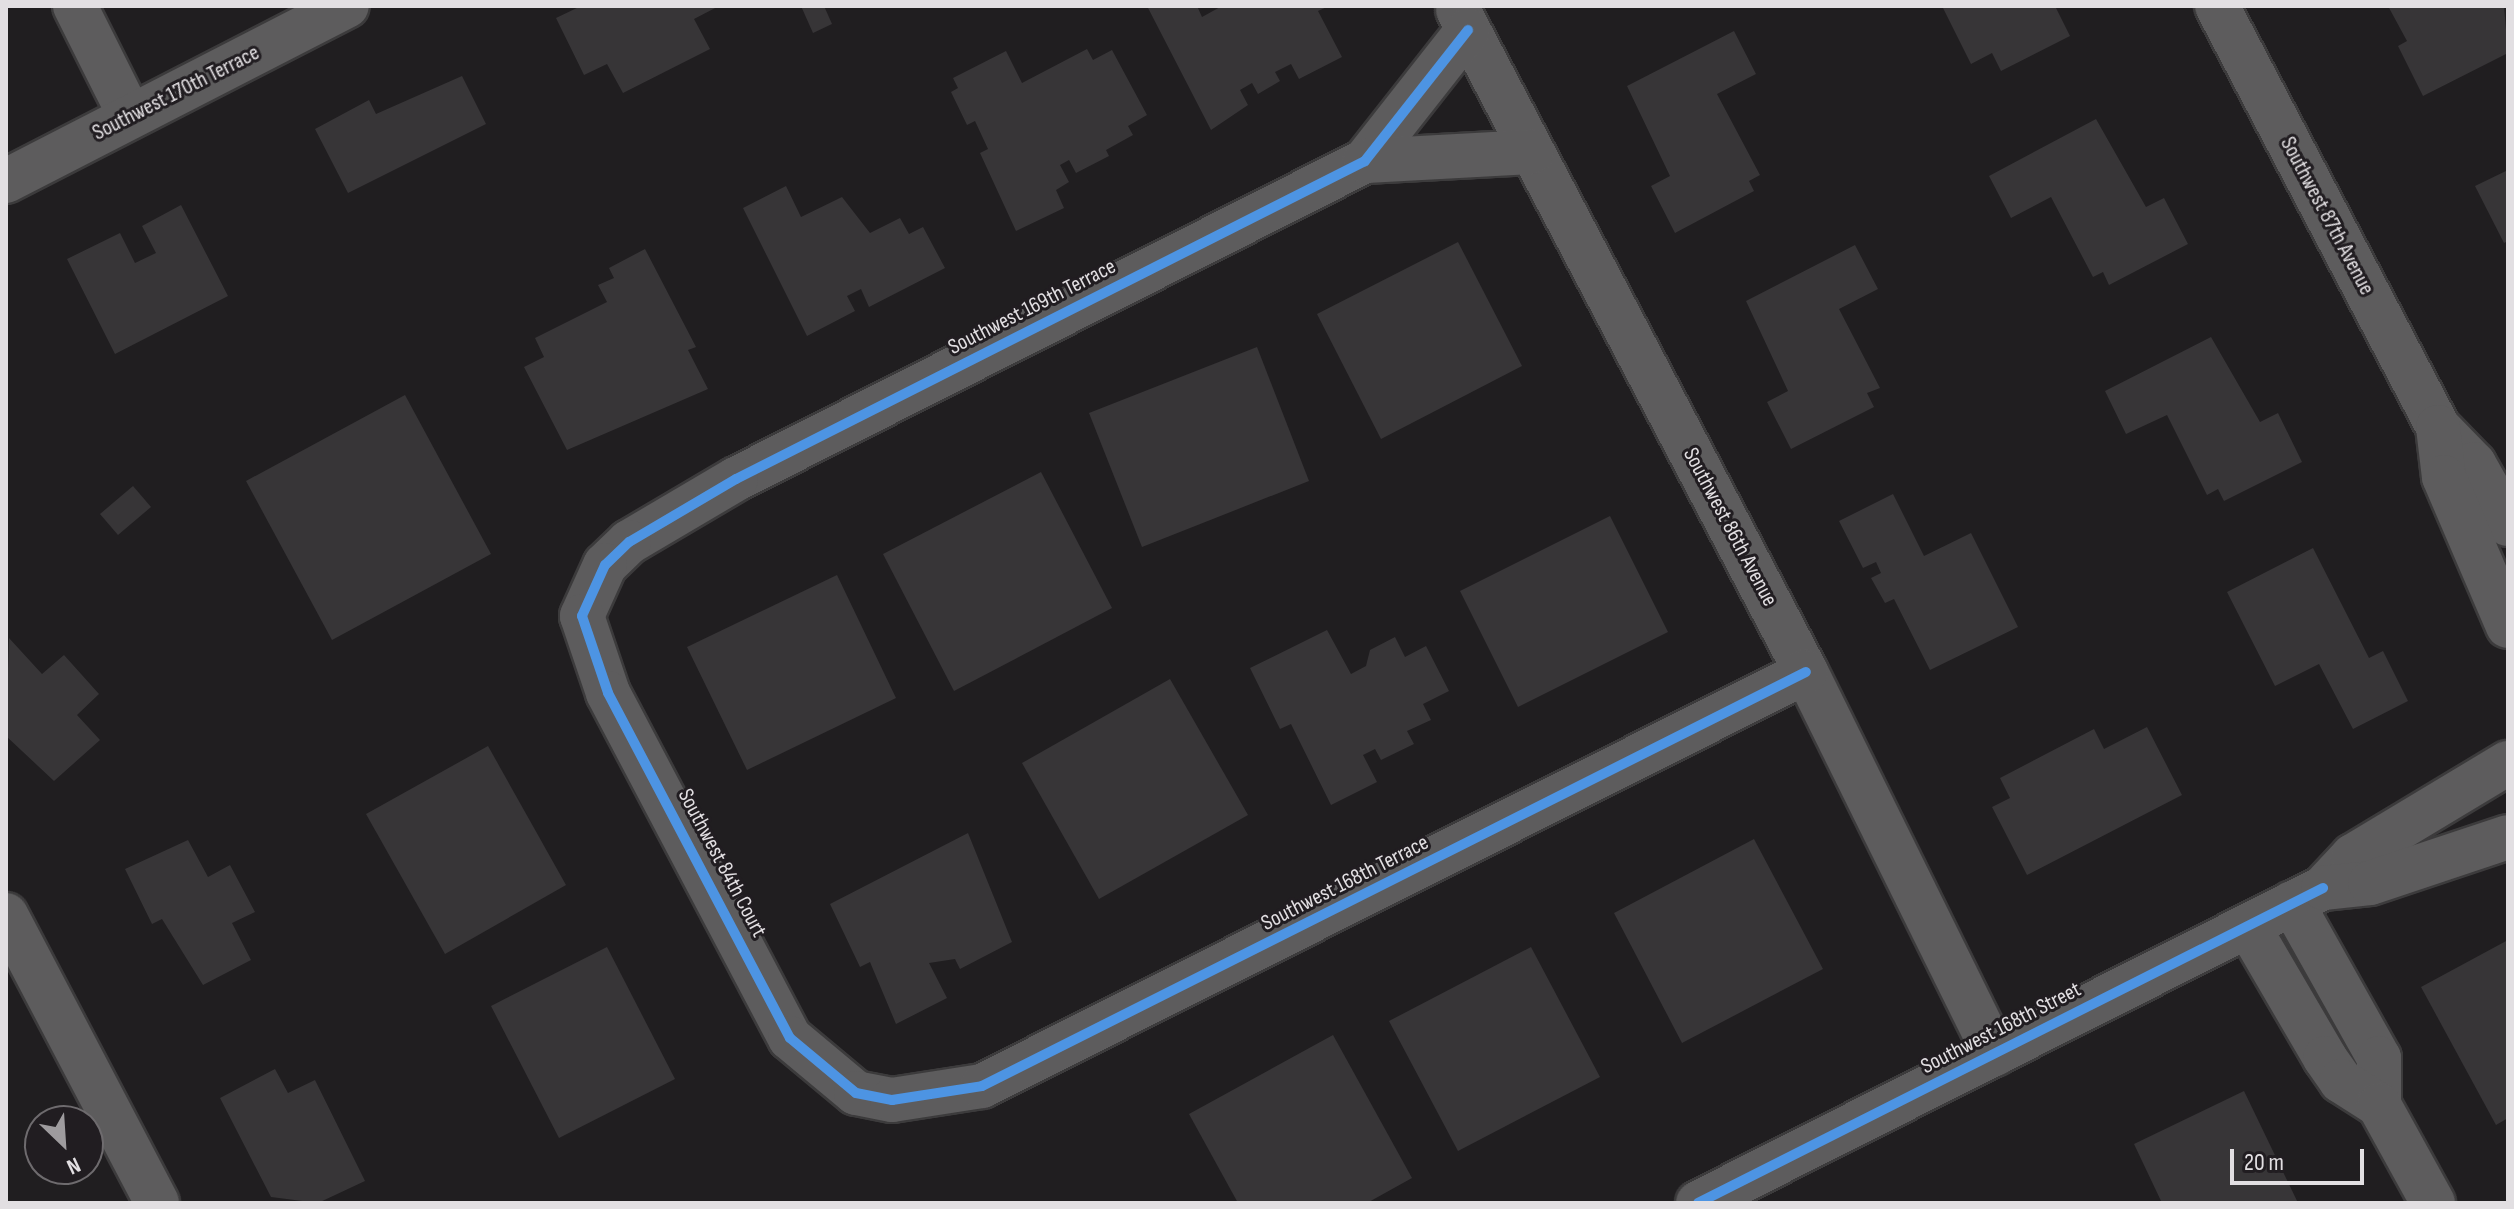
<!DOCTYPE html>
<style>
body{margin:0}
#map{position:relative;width:2514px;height:1209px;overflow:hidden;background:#201e20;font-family:"Sofia Sans Condensed",sans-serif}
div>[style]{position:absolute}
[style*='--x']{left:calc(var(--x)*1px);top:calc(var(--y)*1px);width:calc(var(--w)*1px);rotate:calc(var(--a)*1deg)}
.building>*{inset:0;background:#373537}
.roads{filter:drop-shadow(2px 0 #3c3b3c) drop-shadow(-2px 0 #3c3b3c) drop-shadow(0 2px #3c3b3c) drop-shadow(0 -2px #3c3b3c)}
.minor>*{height:44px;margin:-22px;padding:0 22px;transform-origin:22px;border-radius:22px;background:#5d5c5d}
.tertiary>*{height:44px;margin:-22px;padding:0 22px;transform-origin:22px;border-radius:22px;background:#5d5c5d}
.cycleway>*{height:10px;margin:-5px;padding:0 5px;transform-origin:5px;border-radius:5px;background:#4d94e3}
span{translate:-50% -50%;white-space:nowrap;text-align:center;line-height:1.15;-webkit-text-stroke:6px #211d21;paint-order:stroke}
.street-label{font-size:22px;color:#e2dfe2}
.frame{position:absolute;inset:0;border:8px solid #e2dfe2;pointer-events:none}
.north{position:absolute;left:24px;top:1105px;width:80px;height:80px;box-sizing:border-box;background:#211d21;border:2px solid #6e6b6e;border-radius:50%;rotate:155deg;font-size:22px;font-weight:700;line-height:32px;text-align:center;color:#e2dfe2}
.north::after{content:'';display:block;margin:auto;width:28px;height:36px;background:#9e9b9e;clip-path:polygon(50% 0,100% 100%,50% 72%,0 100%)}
.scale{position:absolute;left:2230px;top:1149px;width:134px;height:36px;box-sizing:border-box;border:4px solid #e2dfe2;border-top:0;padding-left:10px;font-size:24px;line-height:28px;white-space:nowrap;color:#e2dfe2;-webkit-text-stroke:6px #211d21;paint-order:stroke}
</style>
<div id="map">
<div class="building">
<div style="clip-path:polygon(581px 6px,719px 6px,694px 19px,710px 49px,623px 93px,607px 64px,584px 75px,556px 18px)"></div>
<div style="clip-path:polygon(801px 6px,824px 6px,832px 24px,813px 33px)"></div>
<div style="clip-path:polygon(1147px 6px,1197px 6px,1202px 17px,1222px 6px,1329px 6px,1318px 11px,1342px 57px,1299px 79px,1291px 64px,1275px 72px,1280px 81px,1258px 94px,1252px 83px,1240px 90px,1248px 105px,1211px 130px)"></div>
<div style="clip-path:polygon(1942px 6px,2055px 6px,2070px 36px,2001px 71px,1992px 53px,1971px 64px)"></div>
<div style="clip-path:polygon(2388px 6px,2504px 6px,2508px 53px,2423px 96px,2398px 46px,2407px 41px)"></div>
<div style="clip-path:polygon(1734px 31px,1756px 74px,1717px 94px,1760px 175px,1749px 181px,1754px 191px,1675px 233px,1651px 186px,1670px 176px,1627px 86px)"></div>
<div style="clip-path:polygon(1087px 49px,1093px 60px,1112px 50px,1147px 115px,1128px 126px,1133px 135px,1106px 150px,1109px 156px,1076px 173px,1069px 160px,1060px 165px,1069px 182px,1056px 190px,1064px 208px,1016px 231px,980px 153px,988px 149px,975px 121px,967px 125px,951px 92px,958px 88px,953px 78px,1006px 51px,1022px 83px)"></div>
<div style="clip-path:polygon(462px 76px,486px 124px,348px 193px,315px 129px,369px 100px,376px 114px)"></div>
<div style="clip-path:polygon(2096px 119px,2146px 207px,2164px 198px,2188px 244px,2109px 285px,2103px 272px,2093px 277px,2051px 197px,2011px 218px,1989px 176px)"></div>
<div style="clip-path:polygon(2508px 170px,2508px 241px,2504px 243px,2475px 186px)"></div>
<div style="clip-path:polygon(786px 186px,801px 217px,842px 197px,870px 233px,900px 218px,909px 234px,923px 227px,945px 268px,869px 307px,861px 289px,847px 296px,855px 311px,807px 336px,743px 208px)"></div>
<div style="clip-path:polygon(181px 205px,228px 296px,115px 354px,67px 259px,120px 233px,135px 263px,156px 253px,142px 226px)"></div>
<div style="clip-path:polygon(1458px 242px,1522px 366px,1381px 439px,1317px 314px)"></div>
<div style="clip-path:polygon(1855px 245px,1878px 289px,1839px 309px,1880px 388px,1867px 393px,1874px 407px,1791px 449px,1767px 402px,1788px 391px,1746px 301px)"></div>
<div style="clip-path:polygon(645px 249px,696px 347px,688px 350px,708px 389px,567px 450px,524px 367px,544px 357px,535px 338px,607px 302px,598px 285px,614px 278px,609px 268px)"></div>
<div style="clip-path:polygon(2211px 337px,2260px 422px,2278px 413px,2302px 462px,2224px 501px,2218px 489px,2207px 495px,2167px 415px,2126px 434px,2105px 391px)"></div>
<div style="clip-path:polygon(1257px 347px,1309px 481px,1142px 547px,1089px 413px)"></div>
<div style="clip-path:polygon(405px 395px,491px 554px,332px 640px,246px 481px)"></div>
<div style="clip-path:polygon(1041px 472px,1112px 608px,954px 691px,883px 554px)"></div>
<div style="clip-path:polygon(133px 486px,151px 507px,118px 535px,100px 514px)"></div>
<div style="clip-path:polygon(1893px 494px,1924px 556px,1971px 533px,2018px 627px,1930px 670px,1894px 599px,1885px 603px,1871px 578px,1881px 573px,1876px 562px,1863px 568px,1839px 521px)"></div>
<div style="clip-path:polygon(1610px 516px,1668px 632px,1518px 707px,1460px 591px)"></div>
<div style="clip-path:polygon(2313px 548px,2369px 658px,2383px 651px,2408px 701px,2353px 729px,2319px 664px,2275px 686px,2227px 592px)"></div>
<div style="clip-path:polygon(837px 575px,896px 698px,747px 770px,687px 647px)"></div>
<div style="clip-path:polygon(1327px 630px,1351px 674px,1366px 666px,1370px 650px,1395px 637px,1405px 657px,1426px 646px,1449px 691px,1423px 704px,1431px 720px,1407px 731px,1414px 744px,1381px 760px,1375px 749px,1363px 755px,1377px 782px,1331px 805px,1291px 724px,1280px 729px,1250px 668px)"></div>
<div style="clip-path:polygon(9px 638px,42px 674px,64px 655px,99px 694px,77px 715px,100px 740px,54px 781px,6px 736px)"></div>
<div style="clip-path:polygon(1170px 679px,1248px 815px,1099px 899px,1022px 763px)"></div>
<div style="clip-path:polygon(2147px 727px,2182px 795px,2027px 875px,1992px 807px,2010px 798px,2000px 778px,2094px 729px,2104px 749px)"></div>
<div style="clip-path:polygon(488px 746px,566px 885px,445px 954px,366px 814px)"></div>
<div style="clip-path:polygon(968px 833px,1012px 942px,960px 969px,955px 959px,929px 963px,947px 998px,896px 1024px,870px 962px,860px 967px,830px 904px)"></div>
<div style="clip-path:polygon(1754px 839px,1823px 969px,1682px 1043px,1614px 913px)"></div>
<div style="clip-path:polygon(188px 840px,208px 877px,230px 865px,255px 912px,232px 923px,251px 960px,203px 985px,162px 919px,152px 924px,125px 869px)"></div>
<div style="clip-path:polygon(2508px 940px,2508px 1118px,2496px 1125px,2421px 987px)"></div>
<div style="clip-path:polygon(607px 947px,675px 1079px,559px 1138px,491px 1006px)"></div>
<div style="clip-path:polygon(1531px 947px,1600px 1077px,1458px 1151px,1389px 1021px)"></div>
<div style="clip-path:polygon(1333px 1035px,1412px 1178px,1367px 1203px,1238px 1203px,1189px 1114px)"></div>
<div style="clip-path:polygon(275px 1069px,288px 1093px,315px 1080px,365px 1181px,318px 1203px,271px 1197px,220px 1098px)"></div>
<div style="clip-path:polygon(2244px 1091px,2298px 1203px,2162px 1203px,2134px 1144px)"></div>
</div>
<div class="roads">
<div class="minor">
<div style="--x:75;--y:6;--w:123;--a:63.4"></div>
<div style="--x:1458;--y:10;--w:748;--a:62.27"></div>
<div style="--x:1806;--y:672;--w:426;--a:63.7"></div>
<div style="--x:1468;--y:30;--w:167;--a:128.2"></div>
<div style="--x:1365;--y:161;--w:705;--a:153.18"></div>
<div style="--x:736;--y:479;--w:124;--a:149.5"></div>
<div style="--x:629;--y:542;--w:33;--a:136"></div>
<div style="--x:605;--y:565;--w:56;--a:114.3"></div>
<div style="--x:582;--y:616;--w:81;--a:71.3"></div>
<div style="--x:608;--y:693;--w:390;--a:62.2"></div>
<div style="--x:790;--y:1038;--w:86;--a:39.8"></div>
<div style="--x:856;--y:1093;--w:37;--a:11"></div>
<div style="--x:892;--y:1100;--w:91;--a:-8.8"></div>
<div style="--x:982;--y:1086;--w:922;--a:-26.68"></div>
<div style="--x:1365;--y:161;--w:167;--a:-3.1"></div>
<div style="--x:6;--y:181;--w:383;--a:-27.2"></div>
<div style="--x:2292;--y:903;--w:178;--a:60.7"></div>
<div style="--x:2379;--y:1058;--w:47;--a:90"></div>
<div style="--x:6;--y:915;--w:325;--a:62.3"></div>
<div style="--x:2248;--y:926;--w:153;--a:59.7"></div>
<div style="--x:2325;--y:1058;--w:28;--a:55"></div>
<div style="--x:2341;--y:1081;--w:45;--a:32.3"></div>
<div style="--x:2379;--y:1105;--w:112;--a:61.1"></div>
</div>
<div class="tertiary">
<div style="--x:2217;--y:6;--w:475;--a:62.3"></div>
<div style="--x:2438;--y:427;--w:52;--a:45.8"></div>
<div style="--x:2474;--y:464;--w:69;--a:60.5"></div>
<div style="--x:2438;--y:427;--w:50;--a:83.2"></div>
<div style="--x:2444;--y:477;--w:162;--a:66.8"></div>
<div style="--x:2323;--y:888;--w:44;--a:-46.8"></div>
<div style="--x:2353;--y:856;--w:181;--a:-31"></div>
<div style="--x:1698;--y:1203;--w:700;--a:-26.75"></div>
<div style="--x:2323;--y:888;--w:47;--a:-6.1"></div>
<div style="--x:2370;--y:883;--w:145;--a:-18.4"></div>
</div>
</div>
<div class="cycleway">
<div style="--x:1468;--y:30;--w:167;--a:128.2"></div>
<div style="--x:1365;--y:161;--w:705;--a:153.18"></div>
<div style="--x:736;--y:479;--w:124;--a:149.5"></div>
<div style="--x:629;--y:542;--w:33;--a:136"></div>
<div style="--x:605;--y:565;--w:56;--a:114.3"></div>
<div style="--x:582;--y:616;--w:81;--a:71.3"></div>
<div style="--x:608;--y:693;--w:390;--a:62.2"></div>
<div style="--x:790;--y:1038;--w:86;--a:39.8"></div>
<div style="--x:856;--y:1093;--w:37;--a:11"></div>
<div style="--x:892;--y:1100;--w:91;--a:-8.8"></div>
<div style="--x:982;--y:1086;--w:922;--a:-26.68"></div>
<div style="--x:1698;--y:1203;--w:700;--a:-26.75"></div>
</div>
<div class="street-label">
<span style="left:176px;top:93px;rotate:-27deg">Southwest 170th Terrace</span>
<span style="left:2327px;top:216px;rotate:62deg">Southwest 87th Avenue</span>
<span style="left:1032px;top:307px;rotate:-27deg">Southwest 169th Terrace</span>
<span style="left:1730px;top:527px;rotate:62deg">Southwest 86th Avenue</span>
<span style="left:722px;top:863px;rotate:62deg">Southwest 84th Court</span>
<span style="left:1345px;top:883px;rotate:-27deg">Southwest 168th Terrace</span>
<span style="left:2001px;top:1028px;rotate:-27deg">Southwest 168th Street</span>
</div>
<div class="frame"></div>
<div class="north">N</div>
<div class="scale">20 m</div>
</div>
